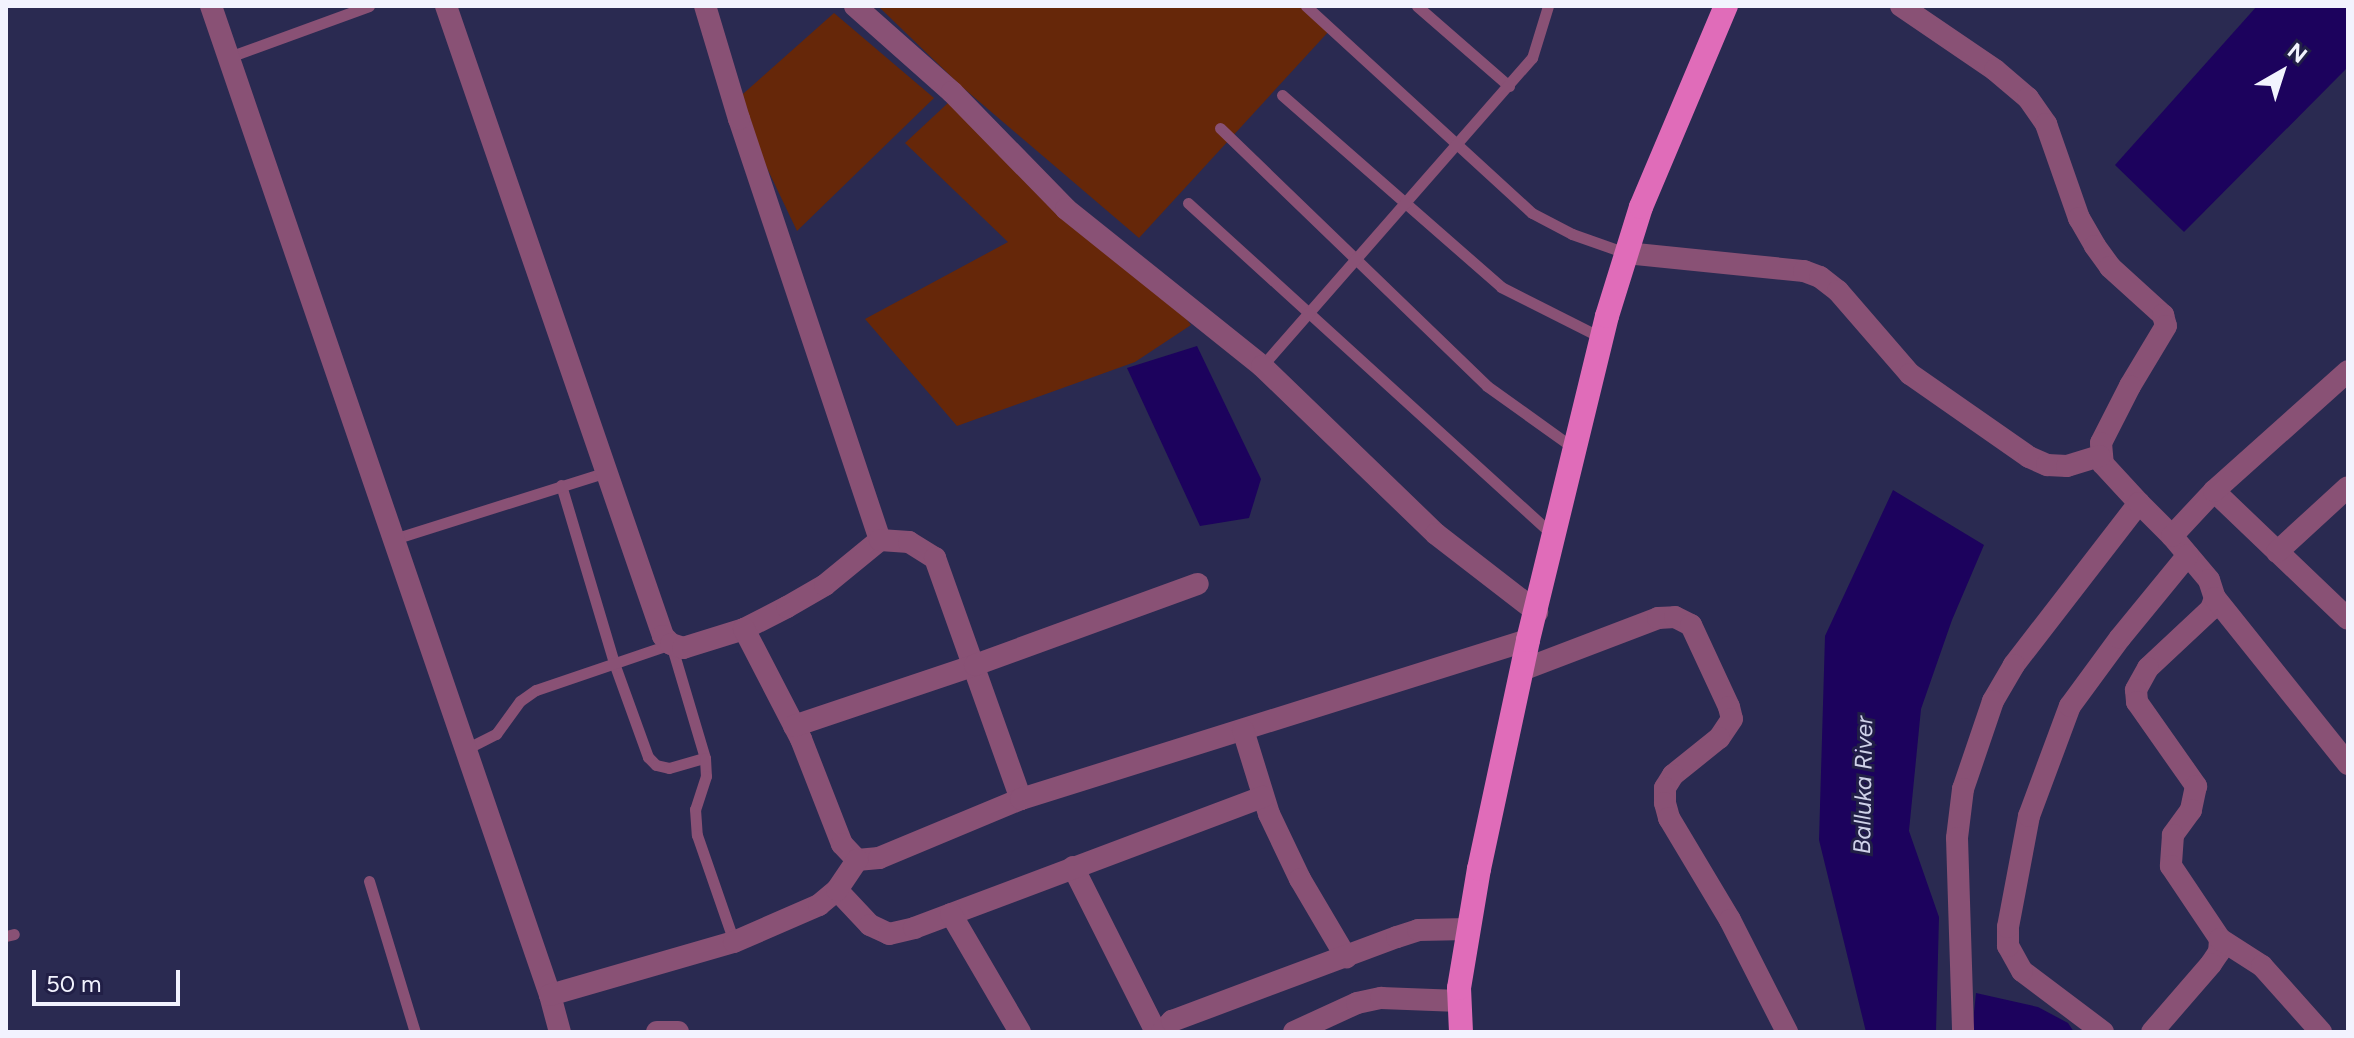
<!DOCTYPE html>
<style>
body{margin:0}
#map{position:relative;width:2354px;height:1038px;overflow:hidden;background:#2a2a51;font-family:Figtree,sans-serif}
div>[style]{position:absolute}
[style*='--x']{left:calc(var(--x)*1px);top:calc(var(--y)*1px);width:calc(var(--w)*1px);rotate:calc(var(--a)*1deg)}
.green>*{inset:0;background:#662709}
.water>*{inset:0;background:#1c025d}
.lane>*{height:11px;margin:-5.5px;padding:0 5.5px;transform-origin:5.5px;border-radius:5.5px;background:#895175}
.street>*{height:22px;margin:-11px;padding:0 11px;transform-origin:11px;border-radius:11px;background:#895175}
.primary>*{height:24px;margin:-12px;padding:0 12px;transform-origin:12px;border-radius:12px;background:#e06cb9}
span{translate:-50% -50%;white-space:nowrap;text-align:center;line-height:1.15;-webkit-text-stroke:6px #211f46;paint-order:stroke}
.water-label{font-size:24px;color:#cfd1e9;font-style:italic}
.frame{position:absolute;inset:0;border:8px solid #f2f3fe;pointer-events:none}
.north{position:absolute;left:2242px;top:32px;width:80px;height:80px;-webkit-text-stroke:6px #211f46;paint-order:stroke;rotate:39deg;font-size:22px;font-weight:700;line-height:32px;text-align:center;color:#f2f3fe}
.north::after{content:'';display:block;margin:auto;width:28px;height:36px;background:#f2f3fe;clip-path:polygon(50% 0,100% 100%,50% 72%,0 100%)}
.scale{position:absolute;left:32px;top:970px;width:148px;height:36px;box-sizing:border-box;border:4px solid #f2f3fe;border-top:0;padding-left:10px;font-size:24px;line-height:28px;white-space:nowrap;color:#f2f3fe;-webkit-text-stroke:6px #211f46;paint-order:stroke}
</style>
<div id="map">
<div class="green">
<div style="clip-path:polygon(878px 6px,1306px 6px,1330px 30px,1139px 238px,961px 86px)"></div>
<div style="clip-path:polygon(834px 13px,934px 98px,797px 231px,735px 101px)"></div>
<div style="clip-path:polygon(949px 102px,1159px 283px,1191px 325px,1135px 362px,957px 426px,865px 319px,1008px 242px,905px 143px)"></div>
</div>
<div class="water">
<div style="clip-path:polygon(2257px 6px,2348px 6px,2348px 67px,2184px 232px,2115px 165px)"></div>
<div style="clip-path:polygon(1197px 346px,1261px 479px,1249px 518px,1200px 526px,1127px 368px)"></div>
<div style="clip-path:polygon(1893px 490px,1984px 545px,1952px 620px,1921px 709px,1909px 831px,1939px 917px,1936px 1032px,1866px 1032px,1819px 840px,1825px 636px)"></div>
<div style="clip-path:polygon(1976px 993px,2038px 1007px,2068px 1023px,2074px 1032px,1972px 1032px)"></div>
</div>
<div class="lane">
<div style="--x:1306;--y:6;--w:306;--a:42.5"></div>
<div style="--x:1532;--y:213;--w:45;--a:27.7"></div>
<div style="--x:1572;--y:234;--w:57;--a:19.4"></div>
<div style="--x:1417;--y:6;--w:122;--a:41"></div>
<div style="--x:229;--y:57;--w:149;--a:-20"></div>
<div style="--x:1282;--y:95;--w:291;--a:41.2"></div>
<div style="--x:1501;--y:287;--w:113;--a:26.8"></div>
<div style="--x:1220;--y:128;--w:371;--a:44"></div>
<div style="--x:1487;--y:386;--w:108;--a:35.6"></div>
<div style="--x:1188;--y:203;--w:495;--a:42.3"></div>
<div style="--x:1262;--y:366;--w:410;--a:-48.8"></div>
<div style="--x:1532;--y:58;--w:54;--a:-72.9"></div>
<div style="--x:561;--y:485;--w:186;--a:73.4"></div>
<div style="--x:614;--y:663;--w:100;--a:70.1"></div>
<div style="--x:648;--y:757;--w:11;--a:45"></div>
<div style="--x:656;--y:765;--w:13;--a:13"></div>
<div style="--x:669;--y:768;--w:37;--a:-16"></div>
<div style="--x:394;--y:539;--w:223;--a:-17.5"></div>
<div style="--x:466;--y:749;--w:34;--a:-27"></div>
<div style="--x:496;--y:734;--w:41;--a:-54"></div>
<div style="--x:520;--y:701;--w:19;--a:-35"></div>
<div style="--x:536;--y:690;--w:143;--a:-18.8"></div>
<div style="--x:671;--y:644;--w:119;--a:73.4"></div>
<div style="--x:705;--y:758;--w:18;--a:87"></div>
<div style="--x:706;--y:776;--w:35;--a:108"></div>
<div style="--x:695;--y:809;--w:26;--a:86"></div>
<div style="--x:697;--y:835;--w:113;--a:70.9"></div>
<div style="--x:369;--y:881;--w:158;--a:73.1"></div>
<div style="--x:6;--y:936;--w:8;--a:-14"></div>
</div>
<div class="street">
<div style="--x:211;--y:6;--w:1045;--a:71.08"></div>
<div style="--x:550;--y:995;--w:38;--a:75"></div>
<div style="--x:446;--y:6;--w:666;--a:70.99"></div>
<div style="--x:663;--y:636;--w:11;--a:45"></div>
<div style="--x:671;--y:644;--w:13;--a:18"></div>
<div style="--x:683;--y:648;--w:64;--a:-17.3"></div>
<div style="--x:744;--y:629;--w:48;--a:-27.1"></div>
<div style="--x:787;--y:607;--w:44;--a:-30.1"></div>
<div style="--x:825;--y:585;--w:71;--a:-39.3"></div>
<div style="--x:880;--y:540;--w:444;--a:-108.5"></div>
<div style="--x:739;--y:119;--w:118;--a:-106.7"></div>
<div style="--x:855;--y:6;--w:130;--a:41.6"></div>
<div style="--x:952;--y:92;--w:163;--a:45.7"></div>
<div style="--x:1066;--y:209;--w:251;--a:38.7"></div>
<div style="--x:1262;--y:366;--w:242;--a:44"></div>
<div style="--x:1436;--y:534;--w:128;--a:37.7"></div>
<div style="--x:1901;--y:6;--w:114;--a:34.2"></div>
<div style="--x:1995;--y:70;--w:43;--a:40.3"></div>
<div style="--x:2028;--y:98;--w:32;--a:55"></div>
<div style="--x:2046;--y:124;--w:100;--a:70.7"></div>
<div style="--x:2079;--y:218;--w:32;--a:60"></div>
<div style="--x:2095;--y:246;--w:26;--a:54"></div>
<div style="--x:2110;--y:267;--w:72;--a:42.2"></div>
<div style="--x:2163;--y:315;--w:11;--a:75"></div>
<div style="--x:2166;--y:326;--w:70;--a:121"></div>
<div style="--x:2130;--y:386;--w:64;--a:117"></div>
<div style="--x:2101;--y:443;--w:21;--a:85"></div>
<div style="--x:2103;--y:464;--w:53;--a:47.3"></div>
<div style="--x:2139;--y:503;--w:205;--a:127.7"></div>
<div style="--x:2014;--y:665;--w:42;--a:120.3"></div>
<div style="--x:1993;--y:701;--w:93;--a:108.8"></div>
<div style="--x:1963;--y:789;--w:49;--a:97"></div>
<div style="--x:1957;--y:838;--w:194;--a:88.2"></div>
<div style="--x:1626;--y:253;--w:179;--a:5.8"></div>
<div style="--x:1804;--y:271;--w:17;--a:21"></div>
<div style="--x:1820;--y:277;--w:23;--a:38"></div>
<div style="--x:1838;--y:291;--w:110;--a:49.1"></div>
<div style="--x:1910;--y:374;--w:145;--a:34.9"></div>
<div style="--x:2029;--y:457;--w:20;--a:24"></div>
<div style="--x:2047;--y:465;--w:20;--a:3"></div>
<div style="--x:2067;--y:466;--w:34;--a:-17"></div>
<div style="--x:2214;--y:491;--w:185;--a:43.7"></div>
<div style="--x:2139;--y:503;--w:47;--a:45"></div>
<div style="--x:2172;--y:536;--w:57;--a:49.9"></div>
<div style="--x:2209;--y:580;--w:19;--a:72"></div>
<div style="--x:2215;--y:598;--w:12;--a:110"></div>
<div style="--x:2211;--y:609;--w:86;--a:136.9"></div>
<div style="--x:2148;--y:668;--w:25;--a:119"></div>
<div style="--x:2136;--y:690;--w:12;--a:85"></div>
<div style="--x:2137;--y:702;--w:103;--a:54.9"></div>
<div style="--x:2196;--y:786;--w:25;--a:102"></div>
<div style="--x:2191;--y:810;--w:31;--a:126"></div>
<div style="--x:2173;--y:835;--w:31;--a:94"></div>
<div style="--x:2171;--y:866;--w:88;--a:56.1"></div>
<div style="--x:2220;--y:939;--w:13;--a:94"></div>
<div style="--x:2219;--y:952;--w:14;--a:124"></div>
<div style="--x:2211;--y:964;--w:90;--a:130.9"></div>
<div style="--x:2172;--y:536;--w:62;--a:-47"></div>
<div style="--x:2214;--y:491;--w:180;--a:-41.8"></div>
<div style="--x:880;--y:540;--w:29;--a:4"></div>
<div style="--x:909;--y:542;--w:31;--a:32"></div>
<div style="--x:935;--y:558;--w:256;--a:70.4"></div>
<div style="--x:2277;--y:552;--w:96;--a:-42.5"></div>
<div style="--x:2215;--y:598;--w:213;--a:51.3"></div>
<div style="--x:744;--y:629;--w:124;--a:62.6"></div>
<div style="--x:801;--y:739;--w:113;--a:68.7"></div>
<div style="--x:842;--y:844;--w:22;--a:47"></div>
<div style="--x:857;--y:860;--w:22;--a:-5"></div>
<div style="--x:879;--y:858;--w:154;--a:-22.6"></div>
<div style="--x:1021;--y:799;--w:531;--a:-17.41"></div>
<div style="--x:1522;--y:670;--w:146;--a:-20.9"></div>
<div style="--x:1658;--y:618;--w:17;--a:-3"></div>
<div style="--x:1675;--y:617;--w:18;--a:27"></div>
<div style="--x:1691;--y:625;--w:90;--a:65.1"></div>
<div style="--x:1729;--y:707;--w:12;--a:76"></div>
<div style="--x:1732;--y:719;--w:23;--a:124"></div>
<div style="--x:1719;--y:738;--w:59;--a:141.2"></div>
<div style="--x:1673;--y:775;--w:15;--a:122"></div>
<div style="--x:1665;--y:788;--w:15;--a:90"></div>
<div style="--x:1665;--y:803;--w:16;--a:75"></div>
<div style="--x:1669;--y:818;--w:119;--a:59.1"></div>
<div style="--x:1730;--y:920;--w:126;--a:63"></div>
<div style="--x:794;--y:726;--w:191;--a:-18.6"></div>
<div style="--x:975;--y:665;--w:237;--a:-20"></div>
<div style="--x:1243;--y:730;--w:88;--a:72.8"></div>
<div style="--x:1269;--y:814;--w:72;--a:64.5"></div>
<div style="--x:1300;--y:879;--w:91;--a:59.5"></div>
<div style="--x:1073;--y:867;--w:185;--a:63.3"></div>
<div style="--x:837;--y:890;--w:48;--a:46.7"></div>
<div style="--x:870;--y:925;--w:21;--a:25"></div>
<div style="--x:889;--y:934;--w:26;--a:-13"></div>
<div style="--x:914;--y:928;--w:373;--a:-20.6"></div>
<div style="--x:951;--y:914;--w:137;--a:59.7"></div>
<div style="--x:2220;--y:939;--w:50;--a:32.7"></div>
<div style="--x:2262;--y:966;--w:89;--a:48.2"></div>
<div style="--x:550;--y:995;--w:191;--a:-16.1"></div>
<div style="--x:734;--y:942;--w:93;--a:-23.5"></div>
<div style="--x:819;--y:905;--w:23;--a:-40"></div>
<div style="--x:837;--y:890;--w:36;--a:-56"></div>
<div style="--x:657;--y:1032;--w:21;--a:0"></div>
<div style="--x:1162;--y:1032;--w:15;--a:-48"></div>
<div style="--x:1172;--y:1021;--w:240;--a:-20.5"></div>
<div style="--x:1397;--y:937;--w:22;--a:-18"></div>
<div style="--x:1418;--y:930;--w:51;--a:-1.1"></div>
<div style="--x:1294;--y:1032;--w:69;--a:-24.7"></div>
<div style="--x:1357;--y:1003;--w:25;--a:-12"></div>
<div style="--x:1381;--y:998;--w:78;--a:2.2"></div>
<div style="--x:2103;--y:1032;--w:101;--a:-143"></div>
<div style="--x:2022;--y:971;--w:29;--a:-119"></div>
<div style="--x:2008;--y:946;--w:19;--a:-90"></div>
<div style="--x:2008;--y:927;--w:113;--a:-79.3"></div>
<div style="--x:2029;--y:816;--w:117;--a:-69.6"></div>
<div style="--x:2070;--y:706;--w:84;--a:-53.7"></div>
<div style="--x:2120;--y:638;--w:107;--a:-50.7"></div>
</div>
<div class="primary">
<div style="--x:1461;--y:1032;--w:44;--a:-92.6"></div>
<div style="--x:1459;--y:988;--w:121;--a:-80.5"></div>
<div style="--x:1479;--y:869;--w:234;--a:-77.9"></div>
<div style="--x:1528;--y:640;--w:333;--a:-76.3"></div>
<div style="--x:1607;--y:316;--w:114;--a:-72.7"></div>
<div style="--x:1641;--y:207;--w:218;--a:-67.1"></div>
</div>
<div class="water-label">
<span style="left:1863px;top:785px;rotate:-89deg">Balluka River</span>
</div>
<div class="frame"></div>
<div class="north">N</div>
<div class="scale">50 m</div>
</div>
